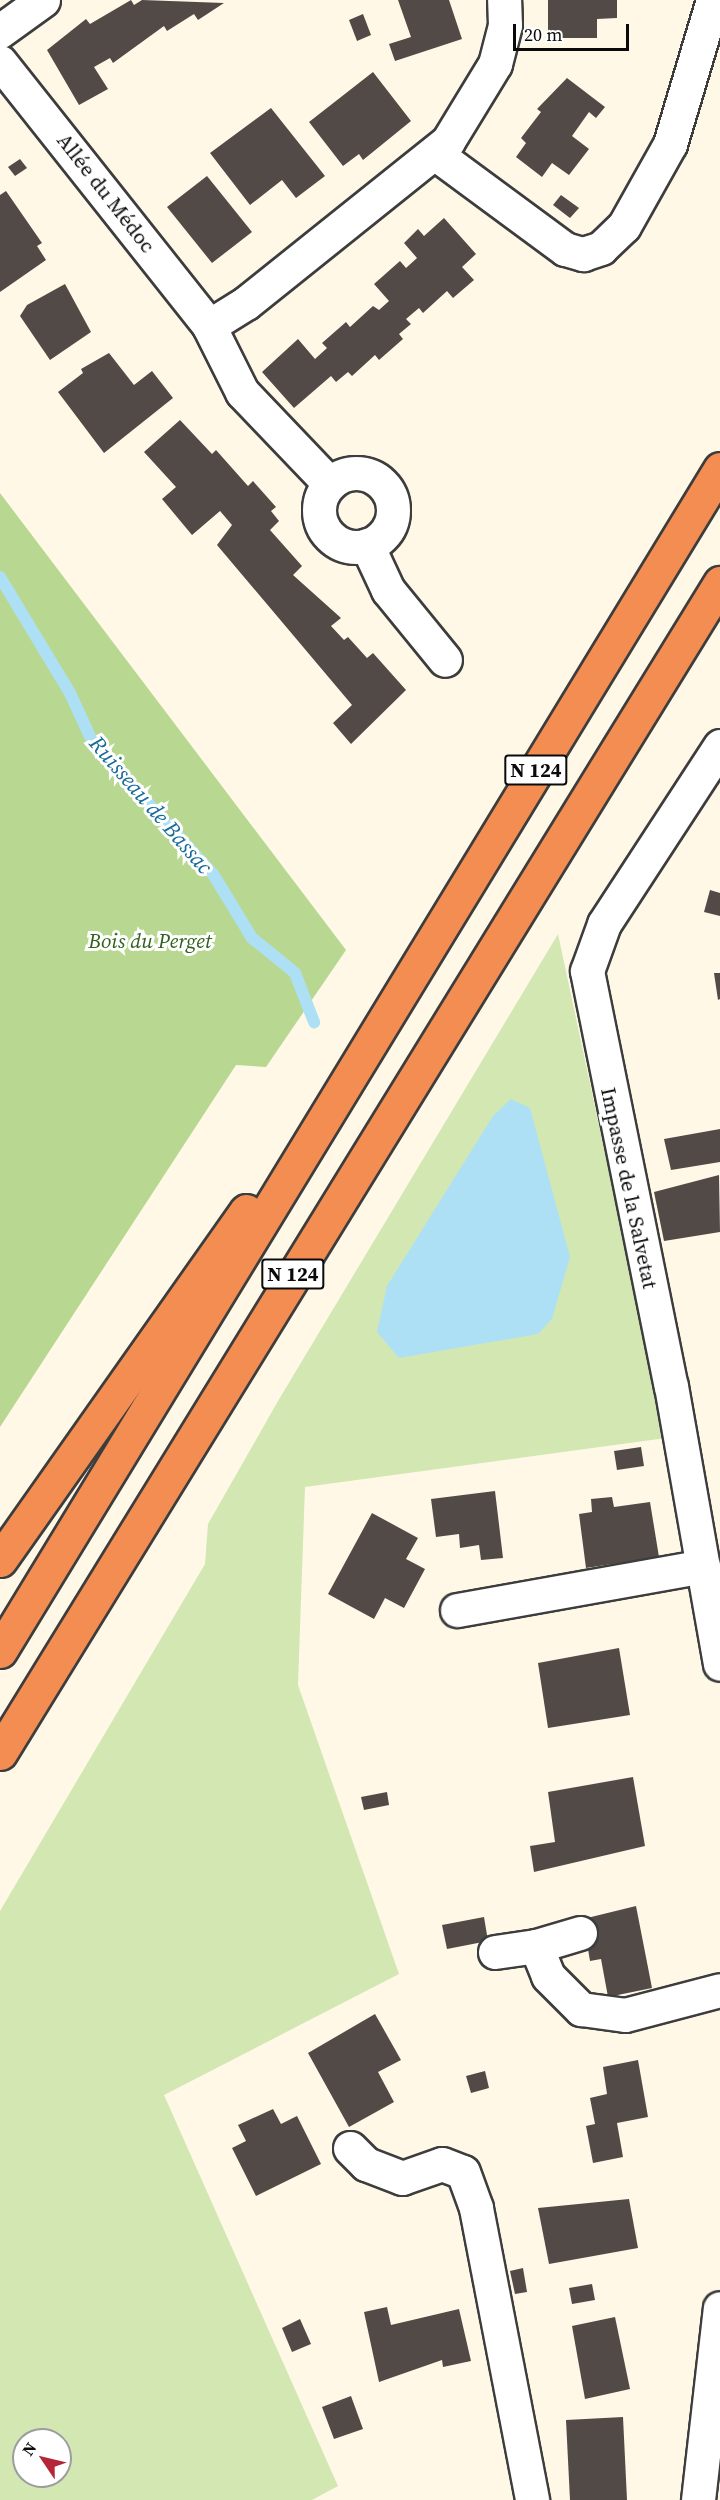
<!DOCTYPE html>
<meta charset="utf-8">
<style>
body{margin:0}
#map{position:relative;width:720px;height:2500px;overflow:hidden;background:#fff8e7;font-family:"Source Serif 4",serif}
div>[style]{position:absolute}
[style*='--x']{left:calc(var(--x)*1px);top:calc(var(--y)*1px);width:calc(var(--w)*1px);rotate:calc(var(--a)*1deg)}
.green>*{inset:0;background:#d3e7b3}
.forest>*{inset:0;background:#b8d892}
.water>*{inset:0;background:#ade0f5}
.stream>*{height:12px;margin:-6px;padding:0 6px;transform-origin:6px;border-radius:6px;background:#ade0f5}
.building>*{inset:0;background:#524a47}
.roads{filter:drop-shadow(2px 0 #3d3d3d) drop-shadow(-2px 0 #3d3d3d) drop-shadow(0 2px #3d3d3d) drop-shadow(0 -2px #3d3d3d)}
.minor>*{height:33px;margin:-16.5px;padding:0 16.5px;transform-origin:16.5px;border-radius:16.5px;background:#fff}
.minor>.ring{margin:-16.5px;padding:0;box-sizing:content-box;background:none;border:33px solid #fff;border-radius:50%}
.highway>*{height:33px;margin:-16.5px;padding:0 16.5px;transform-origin:16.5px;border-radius:16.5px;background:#f38d51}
span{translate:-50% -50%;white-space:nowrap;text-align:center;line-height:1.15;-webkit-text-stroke:6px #fff;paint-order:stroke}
.shield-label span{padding:2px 4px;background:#fff;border:2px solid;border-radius:4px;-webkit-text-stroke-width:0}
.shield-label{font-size:20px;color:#0a0a0a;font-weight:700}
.street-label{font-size:21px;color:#0a0a0a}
.park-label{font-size:21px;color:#30601c;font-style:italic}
.water-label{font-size:22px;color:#166b99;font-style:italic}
.north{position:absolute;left:12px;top:2428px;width:60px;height:60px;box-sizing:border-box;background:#fff;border:2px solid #9d9d9d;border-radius:50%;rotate:305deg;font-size:16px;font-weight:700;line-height:24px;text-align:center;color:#0a0a0a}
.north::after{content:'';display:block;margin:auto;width:21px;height:27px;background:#b72539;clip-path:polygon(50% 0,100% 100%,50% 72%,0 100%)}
.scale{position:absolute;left:513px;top:24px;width:116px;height:27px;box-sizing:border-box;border:3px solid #0a0a0a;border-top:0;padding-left:8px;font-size:18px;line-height:21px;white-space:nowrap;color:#0a0a0a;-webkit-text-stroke:4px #fff;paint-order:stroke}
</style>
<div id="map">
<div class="green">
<div style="clip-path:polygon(evenodd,558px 934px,666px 1438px,305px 1487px,298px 1685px,399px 1974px,164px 2095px,338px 2486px,312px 2500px,0 2500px,0 1911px,205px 1564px,208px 1524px,278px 1401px,558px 934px,24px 2440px,60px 2440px,60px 2476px,24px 2476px,24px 2440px)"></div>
</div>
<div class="forest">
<div style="clip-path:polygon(0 493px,346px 950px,266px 1067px,236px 1065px,0 1427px)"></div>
</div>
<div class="water">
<div style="clip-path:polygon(511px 1099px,530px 1108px,570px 1257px,552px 1319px,538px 1334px,399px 1358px,377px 1332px,387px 1286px,493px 1116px)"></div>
</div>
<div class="stream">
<div style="--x:0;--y:577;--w:135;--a:58.9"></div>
<div style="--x:70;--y:693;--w:55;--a:65.3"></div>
<div style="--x:93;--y:743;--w:178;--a:47.5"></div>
<div style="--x:213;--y:874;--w:75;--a:58.6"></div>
<div style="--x:252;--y:938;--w:55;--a:39.1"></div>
<div style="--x:295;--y:973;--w:53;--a:68.8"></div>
</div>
<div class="building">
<div style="clip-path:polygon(131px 0,134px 5px,142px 0,224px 3px,198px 20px,194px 14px,167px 31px,164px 26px,113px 63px,110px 58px,94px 67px,108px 89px,79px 105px,47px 50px,86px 19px,90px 24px)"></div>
<div style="clip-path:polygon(398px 0,449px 0,462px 39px,395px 61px,389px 44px,411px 37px)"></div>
<div style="clip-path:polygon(548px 0,617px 0,617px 18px,597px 19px,597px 38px,548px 38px)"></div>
<div style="clip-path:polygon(363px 14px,371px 35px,357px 41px,349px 20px)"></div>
<div style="clip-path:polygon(373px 72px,411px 121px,363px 160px,359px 154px,343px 166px,309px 122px)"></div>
<div style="clip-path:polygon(567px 78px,605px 107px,596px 118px,589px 112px,572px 136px,589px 149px,569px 175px,552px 163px,542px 177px,516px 157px,526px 143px,521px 138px,541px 112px,537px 109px)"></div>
<div style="clip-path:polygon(271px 108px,325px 176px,296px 198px,282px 180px,250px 205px,210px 153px)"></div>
<div style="clip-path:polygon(20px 159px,27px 168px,15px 176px,8px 167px)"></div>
<div style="clip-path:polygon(207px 176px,252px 232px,212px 263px,167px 207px)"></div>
<div style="clip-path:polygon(6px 191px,42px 243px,37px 246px,46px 260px,0 292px,0 195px)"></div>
<div style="clip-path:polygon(561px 195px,579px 208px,570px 218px,553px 205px)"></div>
<div style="clip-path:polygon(444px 218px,476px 254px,462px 267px,474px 280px,453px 298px,447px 291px,423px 313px,419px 308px,406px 319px,411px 324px,399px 334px,403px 339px,379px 360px,375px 355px,352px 376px,348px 372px,336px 382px,331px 376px,294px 408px,262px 372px,298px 339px,315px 359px,327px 348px,322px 343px,346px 322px,350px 327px,373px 306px,379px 310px,389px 301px,374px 284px,400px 261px,406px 268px,417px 258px,404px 243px,418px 229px,424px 236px)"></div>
<div style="clip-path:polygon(65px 284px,91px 332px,50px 360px,20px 316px,27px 305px)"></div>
<div style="clip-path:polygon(109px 353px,134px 385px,152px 371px,173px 398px,104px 453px,58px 392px,83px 373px,81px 369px)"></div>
<div style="clip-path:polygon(180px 420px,212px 454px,216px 450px,248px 486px,253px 481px,276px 507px,271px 511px,279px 521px,270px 530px,302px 566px,293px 575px,341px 618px,331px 626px,344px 640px,348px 637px,367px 658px,373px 653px,406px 690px,351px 744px,333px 723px,352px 705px,217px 545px,232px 525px,220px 511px,192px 535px,162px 499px,176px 487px,144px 452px)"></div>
<div style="clip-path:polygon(710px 890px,720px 893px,720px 916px,704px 912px)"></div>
<div style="clip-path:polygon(714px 973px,720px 973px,720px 999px,718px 1000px)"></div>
<div style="clip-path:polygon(720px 1129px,720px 1162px,671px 1170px,664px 1139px)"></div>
<div style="clip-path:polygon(719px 1175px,720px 1232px,664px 1241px,654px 1192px)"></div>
<div style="clip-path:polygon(641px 1447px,644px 1466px,617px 1470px,614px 1451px)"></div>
<div style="clip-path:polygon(495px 1491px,503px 1558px,481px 1560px,479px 1545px,460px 1548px,459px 1534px,436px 1537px,431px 1499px)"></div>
<div style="clip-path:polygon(612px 1497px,614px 1507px,650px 1502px,659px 1557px,586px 1568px,579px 1514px,592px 1512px,591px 1499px)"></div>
<div style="clip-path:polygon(372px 1513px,418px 1538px,406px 1559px,425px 1569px,404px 1608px,385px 1598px,374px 1619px,328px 1594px)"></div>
<div style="clip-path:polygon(619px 1648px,630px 1715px,548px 1728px,538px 1663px)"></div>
<div style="clip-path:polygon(633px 1777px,645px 1846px,534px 1872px,530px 1846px,555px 1842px,548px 1792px)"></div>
<div style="clip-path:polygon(387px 1792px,389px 1805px,364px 1810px,361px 1797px)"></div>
<div style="clip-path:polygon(636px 1906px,652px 1988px,608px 1997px,601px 1959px,590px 1961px,583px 1919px)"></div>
<div style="clip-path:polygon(484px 1917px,488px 1941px,447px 1949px,442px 1925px)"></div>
<div style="clip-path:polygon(375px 2014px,401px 2060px,378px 2072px,394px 2102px,349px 2127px,308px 2053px)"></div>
<div style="clip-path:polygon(638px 2060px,648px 2117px,617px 2123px,623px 2157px,593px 2163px,586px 2126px,595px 2124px,590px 2098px,607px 2094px,603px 2067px)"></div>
<div style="clip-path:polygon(485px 2071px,489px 2088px,471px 2093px,466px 2076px)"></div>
<div style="clip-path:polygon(273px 2109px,281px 2124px,297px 2116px,321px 2164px,256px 2196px,232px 2148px,246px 2141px,238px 2125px)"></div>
<div style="clip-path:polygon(629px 2199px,638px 2248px,549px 2264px,538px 2208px)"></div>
<div style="clip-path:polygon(523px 2268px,527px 2292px,515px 2294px,510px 2271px)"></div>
<div style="clip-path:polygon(592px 2284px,595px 2300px,572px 2304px,569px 2288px)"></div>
<div style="clip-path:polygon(387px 2307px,391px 2325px,459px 2309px,471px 2361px,443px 2367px,442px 2360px,379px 2382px,364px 2312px)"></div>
<div style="clip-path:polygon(615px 2317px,630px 2389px,585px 2399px,572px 2326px)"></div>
<div style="clip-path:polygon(300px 2319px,311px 2344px,292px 2352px,282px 2328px)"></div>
<div style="clip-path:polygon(351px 2396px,363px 2429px,334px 2439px,322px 2407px)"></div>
<div style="clip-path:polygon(623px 2417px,627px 2500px,570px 2500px,566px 2420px)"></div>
</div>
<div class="roads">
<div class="minor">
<div style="--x:0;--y:31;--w:53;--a:-35.8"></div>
<div style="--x:0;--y:62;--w:337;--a:51.6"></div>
<div style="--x:209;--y:326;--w:74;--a:63.4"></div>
<div style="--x:242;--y:392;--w:127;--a:46.3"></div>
<div style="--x:436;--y:154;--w:160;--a:36.4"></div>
<div style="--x:565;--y:249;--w:19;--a:16"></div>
<div style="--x:583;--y:254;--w:19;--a:-18"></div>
<div style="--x:601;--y:248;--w:32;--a:-44"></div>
<div style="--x:624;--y:226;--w:94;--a:-60.7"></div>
<div style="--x:670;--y:144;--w:150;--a:-73.4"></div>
<div style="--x:209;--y:326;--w:44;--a:-31.9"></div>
<div style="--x:246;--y:303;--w:259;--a:-38.7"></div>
<div style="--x:448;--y:141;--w:90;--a:-58.6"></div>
<div style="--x:495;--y:64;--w:40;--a:-75.6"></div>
<div style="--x:505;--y:25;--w:25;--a:-92"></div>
<div class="ring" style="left:319px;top:473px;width:41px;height:41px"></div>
<div style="--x:367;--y:545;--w:50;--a:65"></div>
<div style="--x:388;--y:590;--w:90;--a:50.8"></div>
<div style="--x:720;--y:746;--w:212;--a:123.1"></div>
<div style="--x:604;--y:924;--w:50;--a:109.9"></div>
<div style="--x:587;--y:971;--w:423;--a:78.6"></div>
<div style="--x:671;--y:1386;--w:282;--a:80"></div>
<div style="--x:457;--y:1610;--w:250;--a:-10.1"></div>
<div style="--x:580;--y:1933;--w:46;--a:163.5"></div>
<div style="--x:536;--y:1946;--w:32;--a:68"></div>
<div style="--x:548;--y:1976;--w:47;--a:45"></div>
<div style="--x:581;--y:2009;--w:44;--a:7.8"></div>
<div style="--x:625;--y:2015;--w:98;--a:-14.7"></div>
<div style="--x:495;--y:1952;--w:41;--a:-8.3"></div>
<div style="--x:350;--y:2148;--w:23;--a:45"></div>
<div style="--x:366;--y:2164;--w:39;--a:21"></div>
<div style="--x:402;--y:2178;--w:42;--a:-19.3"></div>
<div style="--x:442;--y:2164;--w:22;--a:21"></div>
<div style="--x:463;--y:2172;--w:38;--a:70"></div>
<div style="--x:476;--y:2208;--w:297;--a:79.1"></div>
<div style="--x:698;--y:2500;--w:193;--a:-83.5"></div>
</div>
<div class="highway">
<div style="--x:0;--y:1560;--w:427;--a:-54.8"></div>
<div style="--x:0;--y:1651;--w:1384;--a:-58.65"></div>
<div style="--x:0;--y:1753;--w:1374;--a:-58.39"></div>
</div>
</div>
<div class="shield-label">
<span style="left:536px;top:770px">N 124</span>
<span style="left:293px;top:1274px">N 124</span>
</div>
<div class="street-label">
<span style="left:106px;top:193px;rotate:52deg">Allée du Médoc</span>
<span style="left:629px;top:1188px;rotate:78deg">Impasse de la Salvetat</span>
</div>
<div class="park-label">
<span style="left:150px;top:941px">Bois du Perget</span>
</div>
<div class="water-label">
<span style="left:151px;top:805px;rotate:49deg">Ruisseau de Bassac</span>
</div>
<div class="north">N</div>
<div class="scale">20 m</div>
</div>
